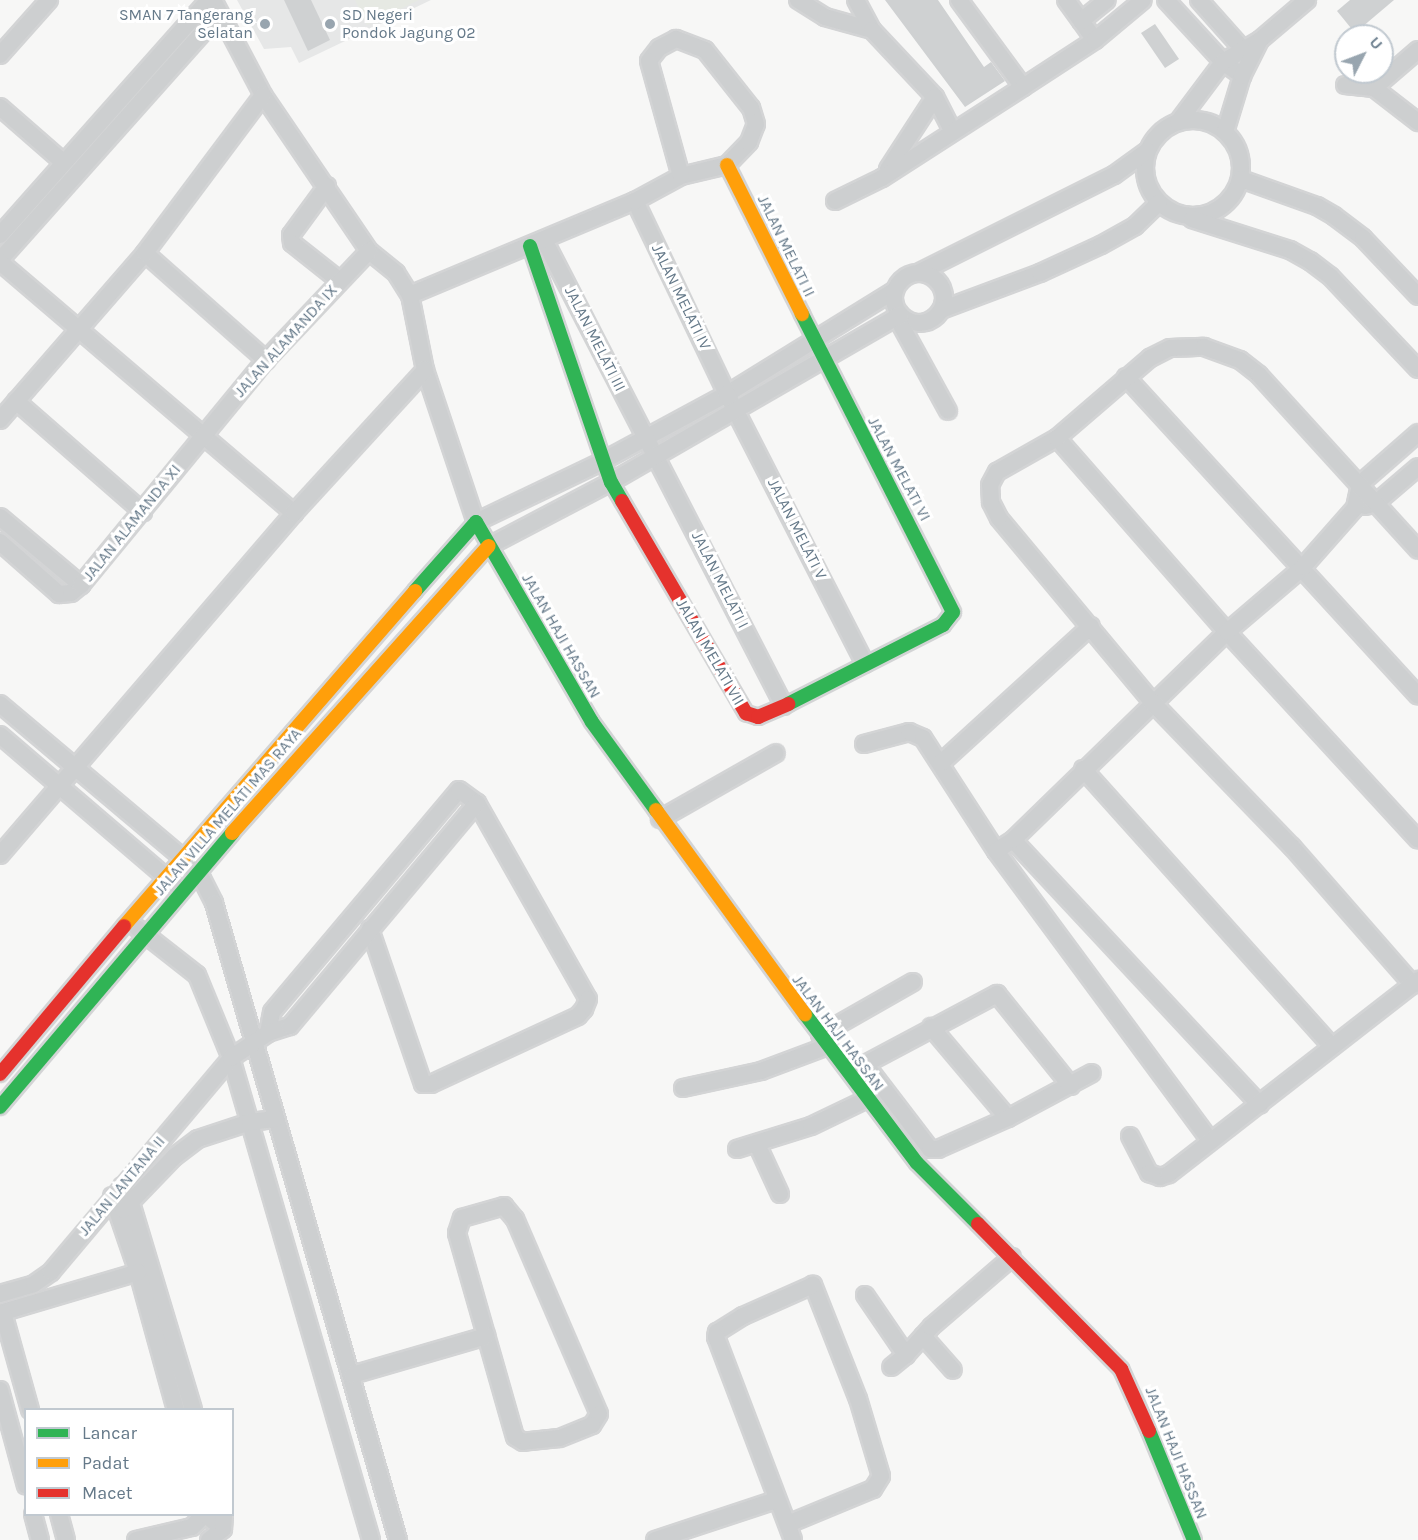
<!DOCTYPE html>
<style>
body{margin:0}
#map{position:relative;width:1418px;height:1540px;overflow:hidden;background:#f7f7f6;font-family:Karla,sans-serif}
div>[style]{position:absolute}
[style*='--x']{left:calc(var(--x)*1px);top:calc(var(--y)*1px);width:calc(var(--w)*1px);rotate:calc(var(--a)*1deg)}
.built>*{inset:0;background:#e6e7e7}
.green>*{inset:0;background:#e6e9e3}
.building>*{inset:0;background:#cfd1d2}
.roads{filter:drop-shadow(2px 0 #d3d4d5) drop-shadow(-2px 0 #d3d4d5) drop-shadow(0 2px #d3d4d5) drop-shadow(0 -2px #d3d4d5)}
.street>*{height:16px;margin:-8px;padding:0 8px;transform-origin:8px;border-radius:8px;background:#cdcfd0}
.street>.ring{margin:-8px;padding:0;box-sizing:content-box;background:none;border:16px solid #cdcfd0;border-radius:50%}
.fast>*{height:14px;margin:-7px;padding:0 7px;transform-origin:7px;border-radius:7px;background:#30b455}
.slow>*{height:14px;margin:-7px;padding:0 7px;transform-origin:7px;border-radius:7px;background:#ff9f0a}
.jam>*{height:14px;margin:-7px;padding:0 7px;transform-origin:7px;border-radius:7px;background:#e5322d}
.dots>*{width:16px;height:16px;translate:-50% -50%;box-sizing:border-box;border:3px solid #fff;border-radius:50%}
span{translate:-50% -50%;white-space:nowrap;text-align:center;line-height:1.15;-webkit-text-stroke:6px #fff;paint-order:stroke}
.poi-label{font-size:16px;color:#657989}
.right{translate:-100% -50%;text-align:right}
.left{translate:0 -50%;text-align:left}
.street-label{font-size:16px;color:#657989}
.legend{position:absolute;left:24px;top:1408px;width:210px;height:108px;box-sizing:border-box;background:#fff;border:2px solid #c1c9d0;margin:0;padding:8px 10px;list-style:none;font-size:18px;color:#657989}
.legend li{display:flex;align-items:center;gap:12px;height:30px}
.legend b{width:30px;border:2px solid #c1c9d0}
.north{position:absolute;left:1334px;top:24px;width:60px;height:60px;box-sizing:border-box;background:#fff;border:2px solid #c1c9d0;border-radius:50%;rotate:48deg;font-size:16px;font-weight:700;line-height:24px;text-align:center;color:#657989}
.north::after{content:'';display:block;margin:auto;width:21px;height:27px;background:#98a5af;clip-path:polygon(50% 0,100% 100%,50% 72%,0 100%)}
</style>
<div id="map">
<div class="built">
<div style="clip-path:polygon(237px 0,431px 0,299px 63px,291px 47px,264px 49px)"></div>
</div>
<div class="green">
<div style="clip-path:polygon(355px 0,419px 0,367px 25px)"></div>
</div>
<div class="building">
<div style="clip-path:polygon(284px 0,311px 0,330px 40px,308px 51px)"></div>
<div style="clip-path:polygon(885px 0,938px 0,984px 67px,991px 62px,1005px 81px,965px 107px)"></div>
<div style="clip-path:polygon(1350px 0,1394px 0,1355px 33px,1337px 11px)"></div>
<div style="clip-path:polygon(1155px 24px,1179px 59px,1165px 68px,1141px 33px)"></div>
</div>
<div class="roads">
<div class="street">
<div style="--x:213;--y:0;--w:107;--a:62.2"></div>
<div style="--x:263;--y:95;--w:189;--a:55.8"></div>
<div style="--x:369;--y:251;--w:35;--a:39"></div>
<div style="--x:396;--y:273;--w:26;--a:58"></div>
<div style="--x:410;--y:295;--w:76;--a:78.7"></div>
<div style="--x:425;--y:370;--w:160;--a:71.5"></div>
<div style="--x:476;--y:522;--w:139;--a:-25.6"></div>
<div style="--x:601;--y:462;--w:143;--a:-28.4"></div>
<div style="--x:727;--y:394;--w:196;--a:-31.7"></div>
<div style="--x:798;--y:0;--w:32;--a:32"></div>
<div style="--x:825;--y:17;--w:49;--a:15.5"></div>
<div style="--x:856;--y:0;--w:34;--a:62"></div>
<div style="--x:872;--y:30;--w:92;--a:46.8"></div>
<div style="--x:935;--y:97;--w:37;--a:63"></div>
<div style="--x:959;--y:0;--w:108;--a:53.7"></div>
<div style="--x:1066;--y:0;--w:49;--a:54.1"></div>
<div style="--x:1166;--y:0;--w:84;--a:47.4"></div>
<div style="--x:1223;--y:62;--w:24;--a:36"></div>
<div style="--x:1199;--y:0;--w:74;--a:48.3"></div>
<div style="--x:1081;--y:21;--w:33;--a:-39"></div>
<div style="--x:0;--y:55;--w:74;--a:-48.3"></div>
<div style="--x:1345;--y:85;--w:29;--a:6"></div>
<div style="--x:1374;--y:88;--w:56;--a:37.7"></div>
<div style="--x:1374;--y:88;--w:58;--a:-40.8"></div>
<div style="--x:0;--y:107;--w:84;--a:41.1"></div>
<div class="ring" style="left:1145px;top:120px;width:80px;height:80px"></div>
<div style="--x:1178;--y:122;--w:75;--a:-53.1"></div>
<div style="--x:1223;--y:62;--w:43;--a:-30.7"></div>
<div style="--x:1260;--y:40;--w:62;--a:-40.4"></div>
<div style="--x:1225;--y:132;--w:59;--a:-73.1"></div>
<div style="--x:1242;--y:76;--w:40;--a:-63.4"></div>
<div style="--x:888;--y:169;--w:86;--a:-56.9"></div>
<div style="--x:1241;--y:179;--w:81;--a:19.6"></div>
<div style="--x:1317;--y:206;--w:20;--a:30"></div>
<div style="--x:1334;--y:216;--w:36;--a:37"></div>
<div style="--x:1363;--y:238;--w:80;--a:46.5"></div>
<div style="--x:327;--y:186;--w:61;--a:126.3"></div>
<div style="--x:291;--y:235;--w:8;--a:83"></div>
<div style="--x:292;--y:243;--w:61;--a:38.4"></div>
<div style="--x:635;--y:201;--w:214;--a:64.5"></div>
<div style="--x:727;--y:394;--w:303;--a:62.9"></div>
<div style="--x:835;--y:201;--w:52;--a:-26.1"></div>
<div style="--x:882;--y:178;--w:168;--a:-32.8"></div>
<div style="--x:1023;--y:87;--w:86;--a:-33.1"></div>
<div style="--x:1095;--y:40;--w:62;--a:-39.8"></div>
<div style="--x:1192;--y:219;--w:103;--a:17.6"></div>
<div style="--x:1290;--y:250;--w:23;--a:29"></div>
<div style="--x:1310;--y:261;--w:25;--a:37"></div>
<div style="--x:1330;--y:276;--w:128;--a:46.6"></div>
<div style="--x:0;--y:235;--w:314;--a:-48.4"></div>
<div style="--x:544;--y:240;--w:524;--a:62.75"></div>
<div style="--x:145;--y:253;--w:162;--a:41.5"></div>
<div style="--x:0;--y:260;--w:329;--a:-48.3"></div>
<div style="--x:0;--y:262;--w:387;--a:40.5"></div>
<div style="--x:920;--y:272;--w:217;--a:-26.6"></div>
<div style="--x:1114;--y:175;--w:41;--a:-36"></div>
<div class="ring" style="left:894px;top:273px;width:34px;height:34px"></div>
<div style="--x:410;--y:295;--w:244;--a:-22.7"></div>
<div style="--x:635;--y:201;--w:52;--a:-28.5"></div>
<div style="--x:681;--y:176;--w:47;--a:-13.4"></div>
<div style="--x:727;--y:165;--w:32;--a:-46"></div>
<div style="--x:749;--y:142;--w:19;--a:-69"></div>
<div style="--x:756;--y:124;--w:17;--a:-107"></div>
<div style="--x:751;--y:108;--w:74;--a:-128.4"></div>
<div style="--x:705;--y:50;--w:31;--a:-159"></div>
<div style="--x:676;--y:39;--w:19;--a:152"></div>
<div style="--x:659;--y:48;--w:16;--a:128"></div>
<div style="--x:649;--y:61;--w:119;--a:74.5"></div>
<div style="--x:941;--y:310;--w:106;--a:-20.5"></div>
<div style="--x:1040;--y:273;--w:67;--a:-24.7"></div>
<div style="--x:1101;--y:245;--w:39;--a:-29"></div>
<div style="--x:1135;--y:226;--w:33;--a:-44"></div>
<div style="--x:896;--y:316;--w:108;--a:61.3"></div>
<div style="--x:1126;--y:377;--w:432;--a:47.5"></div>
<div style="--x:16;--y:401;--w:169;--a:41.2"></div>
<div style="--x:0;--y:420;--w:221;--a:-49"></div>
<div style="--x:145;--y:253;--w:197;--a:-53.2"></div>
<div style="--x:1057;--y:438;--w:258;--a:48.8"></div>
<div style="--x:1227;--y:632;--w:282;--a:47.4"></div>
<div style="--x:1365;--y:506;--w:11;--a:-15"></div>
<div style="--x:1376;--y:503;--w:55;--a:-40.6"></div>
<div style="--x:0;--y:517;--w:106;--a:40"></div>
<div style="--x:0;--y:542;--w:79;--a:41.4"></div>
<div style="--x:59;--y:594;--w:12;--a:-5"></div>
<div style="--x:71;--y:593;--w:13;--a:-39"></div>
<div style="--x:81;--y:585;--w:291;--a:-50.6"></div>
<div style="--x:266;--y:360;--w:150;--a:-46.6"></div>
<div style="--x:489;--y:546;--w:138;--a:-27.7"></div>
<div style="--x:611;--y:482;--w:334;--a:-30"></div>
<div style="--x:0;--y:704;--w:238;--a:40.1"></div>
<div style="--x:182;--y:857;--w:30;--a:48"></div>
<div style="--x:202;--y:879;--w:27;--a:63"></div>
<div style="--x:214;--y:903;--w:663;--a:73.89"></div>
<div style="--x:0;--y:735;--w:229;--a:40.6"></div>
<div style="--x:864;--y:744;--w:47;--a:-14.9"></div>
<div style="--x:909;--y:732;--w:15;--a:23"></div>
<div style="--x:923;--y:738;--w:135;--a:57.1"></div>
<div style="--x:996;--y:851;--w:360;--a:53.5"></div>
<div style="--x:941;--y:763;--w:203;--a:-42.4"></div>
<div style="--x:1083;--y:769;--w:373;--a:48.1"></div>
<div style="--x:660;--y:819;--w:133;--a:-29.6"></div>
<div style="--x:1013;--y:840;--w:362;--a:47"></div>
<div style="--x:996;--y:851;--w:20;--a:-33"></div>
<div style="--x:1013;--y:840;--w:298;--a:-44.2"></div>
<div style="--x:1227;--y:632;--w:100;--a:-40.5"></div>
<div style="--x:1303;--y:567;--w:79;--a:-48.6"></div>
<div style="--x:1355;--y:508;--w:25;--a:-78"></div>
<div style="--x:1360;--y:484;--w:77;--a:-41.3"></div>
<div style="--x:0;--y:855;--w:451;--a:-49.3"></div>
<div style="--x:294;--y:513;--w:194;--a:-47.5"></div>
<div style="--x:137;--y:928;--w:76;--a:38.1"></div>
<div style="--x:197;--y:975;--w:90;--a:67.7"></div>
<div style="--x:231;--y:1058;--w:502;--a:73.8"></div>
<div style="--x:1413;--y:985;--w:184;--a:-131.2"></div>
<div style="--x:1292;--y:847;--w:200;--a:-134"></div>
<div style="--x:1153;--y:703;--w:241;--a:-129.8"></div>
<div style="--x:999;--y:518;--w:18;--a:-117"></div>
<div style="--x:991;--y:502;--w:17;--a:-93"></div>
<div style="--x:990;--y:485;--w:15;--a:-62"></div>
<div style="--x:997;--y:472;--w:69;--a:-29.5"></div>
<div style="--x:1057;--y:438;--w:123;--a:-40.7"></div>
<div style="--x:1150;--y:358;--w:22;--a:-27"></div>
<div style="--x:1170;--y:348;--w:34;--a:-2"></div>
<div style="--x:1204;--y:347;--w:38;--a:20"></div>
<div style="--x:1240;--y:360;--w:24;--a:38"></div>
<div style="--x:1259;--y:375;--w:236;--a:47.7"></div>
<div style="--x:931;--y:1027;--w:119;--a:49.8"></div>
<div style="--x:268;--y:1033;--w:21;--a:-79"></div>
<div style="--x:272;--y:1012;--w:290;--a:-49.9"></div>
<div style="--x:459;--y:790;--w:22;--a:36"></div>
<div style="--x:477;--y:803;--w:225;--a:60.5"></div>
<div style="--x:588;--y:999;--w:11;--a:112"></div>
<div style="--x:584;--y:1009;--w:9;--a:131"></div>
<div style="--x:578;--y:1016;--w:162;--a:155.2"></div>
<div style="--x:431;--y:1084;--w:8;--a:180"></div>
<div style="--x:423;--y:1084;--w:164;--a:-108.9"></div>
<div style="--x:820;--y:1035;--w:107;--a:-29.7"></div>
<div style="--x:865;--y:1064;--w:107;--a:52.6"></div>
<div style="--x:930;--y:1149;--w:8;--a:0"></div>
<div style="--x:938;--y:1149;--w:77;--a:-23.9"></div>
<div style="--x:1008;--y:1118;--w:95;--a:-28.2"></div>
<div style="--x:856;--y:1069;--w:160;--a:-28"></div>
<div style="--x:997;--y:994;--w:118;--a:51.2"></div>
<div style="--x:683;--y:1088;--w:80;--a:-12.3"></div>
<div style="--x:761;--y:1071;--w:72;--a:-20.5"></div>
<div style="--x:1130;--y:1136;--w:42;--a:62.8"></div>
<div style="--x:1149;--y:1173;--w:12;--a:20"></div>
<div style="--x:1160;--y:1177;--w:9;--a:-18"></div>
<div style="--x:1169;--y:1174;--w:316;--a:-37.9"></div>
<div style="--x:757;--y:1144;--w:55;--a:65.3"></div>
<div style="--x:737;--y:1149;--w:77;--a:-17.3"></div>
<div style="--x:811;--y:1126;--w:62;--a:-25.7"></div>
<div style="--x:122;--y:1186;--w:19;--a:62"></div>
<div style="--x:131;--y:1203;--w:216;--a:73.3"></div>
<div style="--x:112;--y:1196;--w:80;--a:71.1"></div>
<div style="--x:138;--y:1272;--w:143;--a:74.6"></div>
<div style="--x:504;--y:1206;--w:17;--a:50"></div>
<div style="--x:515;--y:1219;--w:212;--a:66.7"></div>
<div style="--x:599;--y:1414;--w:13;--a:122"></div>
<div style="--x:592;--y:1425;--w:35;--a:158"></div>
<div style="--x:559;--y:1438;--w:36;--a:174"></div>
<div style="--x:523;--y:1442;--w:9;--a:-148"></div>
<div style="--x:515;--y:1437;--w:212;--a:-105.9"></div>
<div style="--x:457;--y:1233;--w:16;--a:-72"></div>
<div style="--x:462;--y:1218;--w:44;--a:-15.9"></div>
<div style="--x:123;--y:1210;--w:74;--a:-46.1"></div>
<div style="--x:174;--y:1157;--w:30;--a:-37"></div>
<div style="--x:198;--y:1139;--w:55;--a:-18.1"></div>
<div style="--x:250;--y:1122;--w:26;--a:-7"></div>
<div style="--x:0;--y:1294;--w:35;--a:-16"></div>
<div style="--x:34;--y:1284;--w:21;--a:-35"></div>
<div style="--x:51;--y:1272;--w:280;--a:-49.9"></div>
<div style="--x:231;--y:1058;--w:45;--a:-34"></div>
<div style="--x:268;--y:1033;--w:23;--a:-18"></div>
<div style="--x:290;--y:1026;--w:291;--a:-50"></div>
<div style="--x:865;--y:1295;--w:73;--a:55.7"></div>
<div style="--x:906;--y:1355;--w:19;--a:141"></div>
<div style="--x:0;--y:1313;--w:144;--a:-16.5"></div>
<div style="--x:3;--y:1313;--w:101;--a:74.4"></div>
<div style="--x:923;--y:1336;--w:45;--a:48.6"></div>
<div style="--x:906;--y:1355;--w:38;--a:-48"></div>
<div style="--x:931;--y:1327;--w:107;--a:-40.8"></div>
<div style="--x:352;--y:1375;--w:140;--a:-16.2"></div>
<div style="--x:0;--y:1390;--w:99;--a:74.8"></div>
<div style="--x:33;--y:1514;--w:27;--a:75"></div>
<div style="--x:59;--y:1514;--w:27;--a:75"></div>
<div style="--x:788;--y:1524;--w:92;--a:-22.4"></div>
<div style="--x:873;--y:1489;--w:15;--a:-58"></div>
<div style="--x:881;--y:1476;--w:80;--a:-106.6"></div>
<div style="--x:858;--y:1399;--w:123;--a:-111.5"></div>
<div style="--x:813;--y:1285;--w:77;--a:156.1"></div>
<div style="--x:743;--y:1316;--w:31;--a:148"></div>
<div style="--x:717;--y:1332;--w:5;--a:101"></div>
<div style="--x:716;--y:1337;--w:217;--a:69.2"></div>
<div style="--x:136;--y:1540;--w:57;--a:-13.1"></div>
<div style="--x:192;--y:1527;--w:18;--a:-45"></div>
<div style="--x:205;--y:1514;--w:23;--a:40"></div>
<div style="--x:209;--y:1540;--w:18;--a:-38"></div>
<div style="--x:223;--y:1529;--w:15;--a:-86"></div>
<div style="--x:655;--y:1540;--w:127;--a:-18.3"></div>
</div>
<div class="fast">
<div style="--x:530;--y:246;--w:250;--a:71.1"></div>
<div style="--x:611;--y:482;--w:22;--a:60"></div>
<div style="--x:415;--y:591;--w:92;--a:-48.5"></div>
<div style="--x:476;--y:522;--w:231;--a:59.9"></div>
<div style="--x:592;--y:722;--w:109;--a:54"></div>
<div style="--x:788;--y:704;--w:174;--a:-27"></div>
<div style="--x:943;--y:625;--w:16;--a:-52"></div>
<div style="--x:953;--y:612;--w:334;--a:-116.9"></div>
<div style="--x:805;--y:1014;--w:186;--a:53.1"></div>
<div style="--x:917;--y:1163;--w:86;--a:45"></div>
<div style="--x:0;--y:1107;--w:359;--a:-49.7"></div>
<div style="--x:1149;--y:1431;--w:118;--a:67.6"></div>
</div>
<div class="slow">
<div style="--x:727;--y:165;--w:167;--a:63.3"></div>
<div style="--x:656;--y:810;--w:253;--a:53.9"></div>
<div style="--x:232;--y:833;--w:385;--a:-48.2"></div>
<div style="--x:124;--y:926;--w:444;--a:-49"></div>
</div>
<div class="jam">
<div style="--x:622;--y:501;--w:246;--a:59.7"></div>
<div style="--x:746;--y:713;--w:13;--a:18"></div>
<div style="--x:758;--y:717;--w:33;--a:-23"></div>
<div style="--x:0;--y:1074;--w:193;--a:-50"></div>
<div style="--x:978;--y:1224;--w:204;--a:45.4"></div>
<div style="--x:1121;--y:1369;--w:68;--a:65.7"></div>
</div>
</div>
<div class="dots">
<div style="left:265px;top:24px;background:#98a5af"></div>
<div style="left:330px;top:24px;background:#98a5af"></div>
</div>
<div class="poi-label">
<span class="right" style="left:253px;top:24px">SMAN 7 Tangerang<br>Selatan</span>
<span class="left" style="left:342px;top:24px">SD Negeri<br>Pondok Jagung 02</span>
</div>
<div class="street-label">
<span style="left:786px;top:246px;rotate:64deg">JALAN MELATI II</span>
<span style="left:681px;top:297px;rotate:64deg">JALAN MELATI IV</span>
<span style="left:595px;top:339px;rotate:63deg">JALAN MELATI III</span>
<span style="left:286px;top:341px;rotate:-48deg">JALAN ALAMANDA IX</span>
<span style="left:899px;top:469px;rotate:62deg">JALAN MELATI VI</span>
<span style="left:132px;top:523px;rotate:-51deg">JALAN ALAMANDA XI</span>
<span style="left:797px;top:529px;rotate:63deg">JALAN MELATI V</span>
<span style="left:720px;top:580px;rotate:63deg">JALAN MELATI I</span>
<span style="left:561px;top:636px;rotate:60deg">JALAN HAJI HASSAN</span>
<span style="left:710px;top:652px;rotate:60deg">JALAN MELATI VII</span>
<span style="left:228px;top:812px;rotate:-49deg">JALAN VILLA MELATI MAS RAYA</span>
<span style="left:838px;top:1033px;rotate:53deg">JALAN HAJI HASSAN</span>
<span style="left:122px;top:1186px;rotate:-50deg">JALAN LANTANA II</span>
<span style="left:1176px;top:1453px;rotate:68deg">JALAN HAJI HASSAN</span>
</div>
<ul class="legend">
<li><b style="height:8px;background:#30b455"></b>Lancar</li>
<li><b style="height:8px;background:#ff9f0a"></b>Padat</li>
<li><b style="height:8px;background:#e5322d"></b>Macet</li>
</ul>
<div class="north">U</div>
</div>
